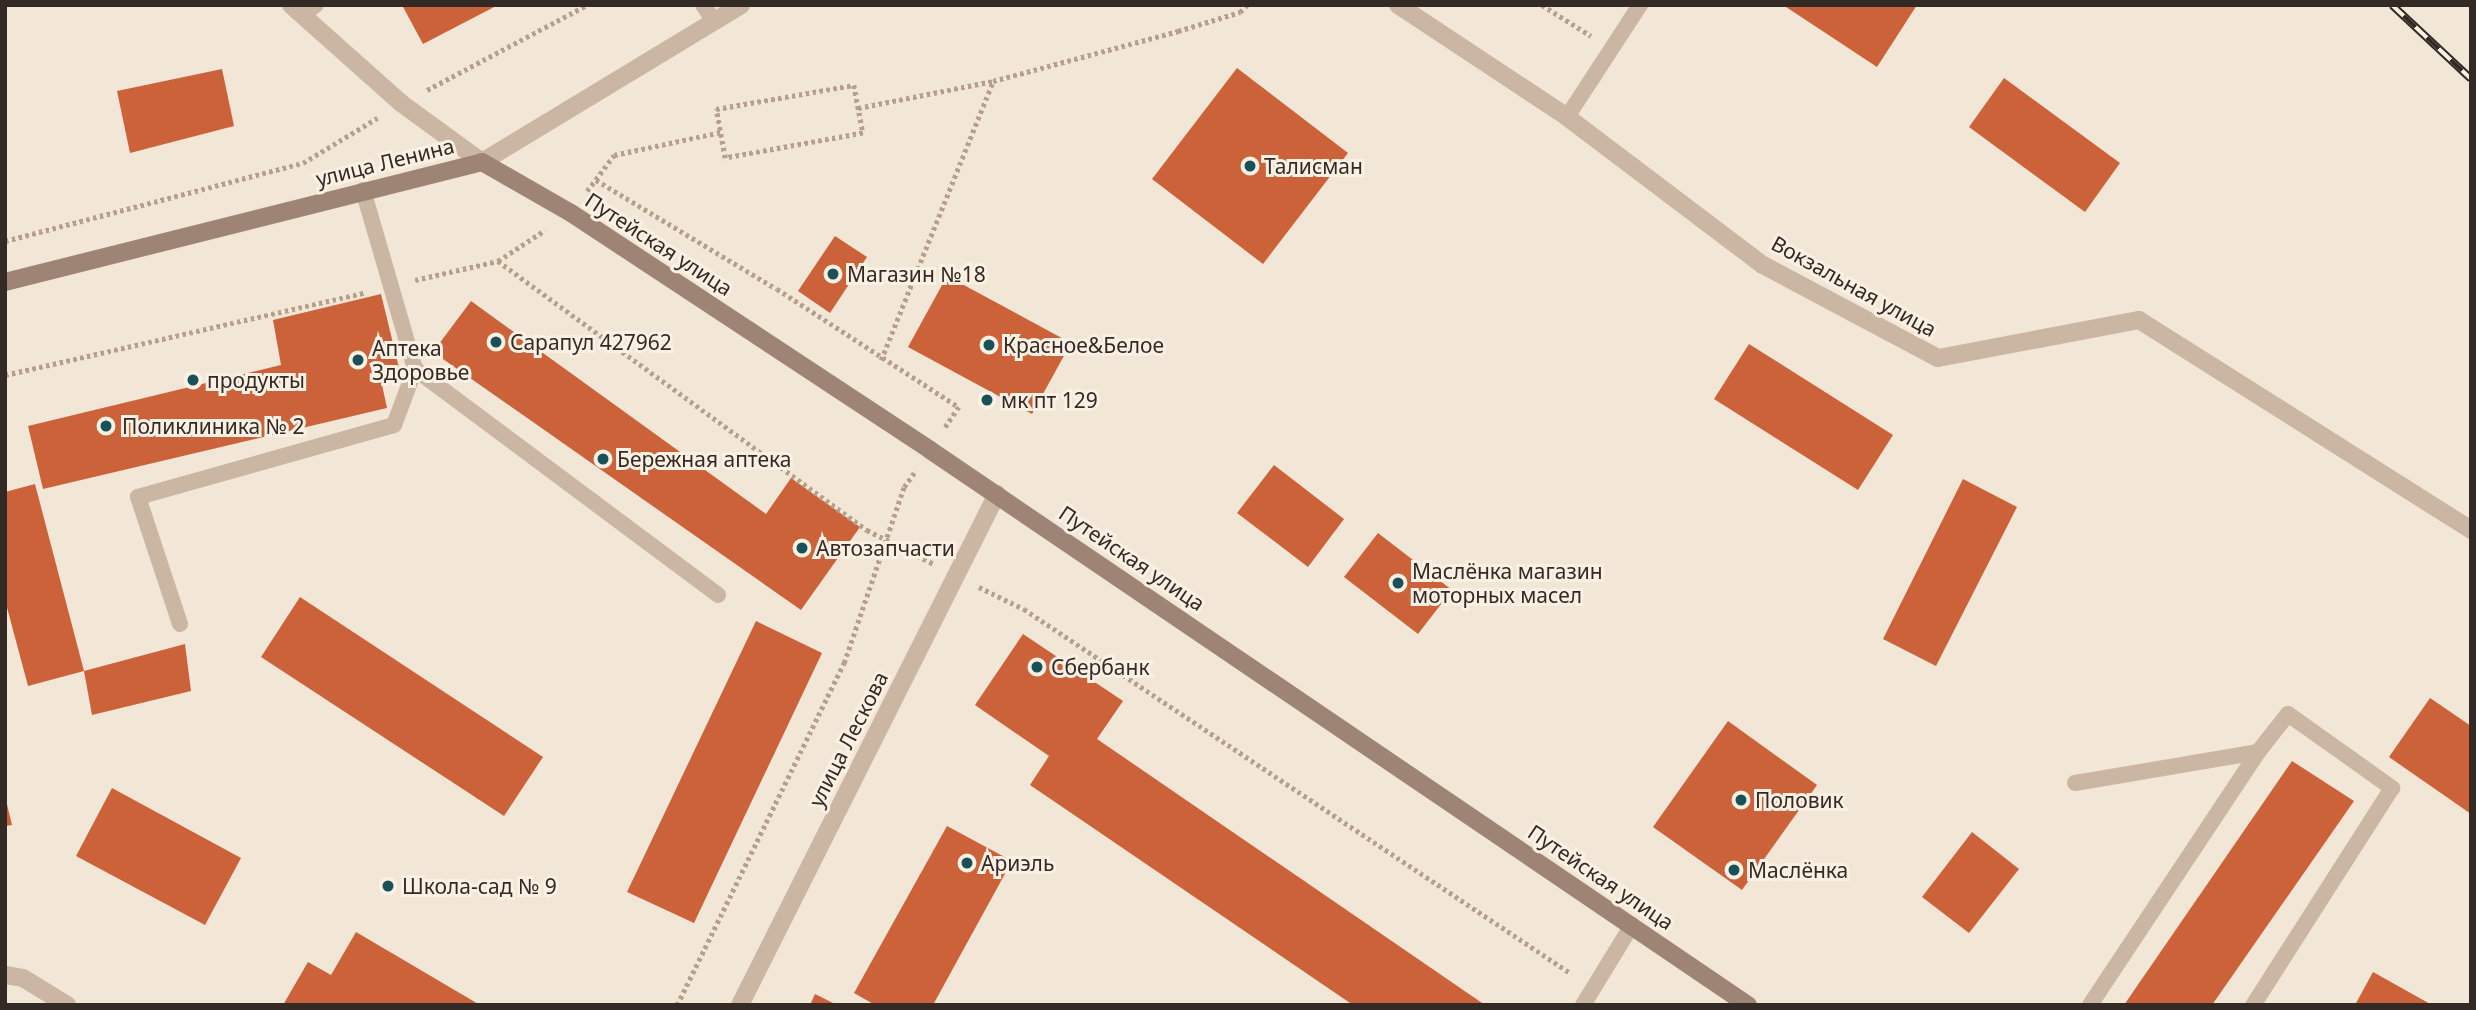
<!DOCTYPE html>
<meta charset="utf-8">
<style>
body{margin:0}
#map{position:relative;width:2476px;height:1010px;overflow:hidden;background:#f2e6d6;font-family:"Noto Sans",sans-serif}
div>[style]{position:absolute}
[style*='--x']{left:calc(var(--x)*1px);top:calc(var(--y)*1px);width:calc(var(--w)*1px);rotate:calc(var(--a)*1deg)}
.building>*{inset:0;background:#cc623a}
.path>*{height:4.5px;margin-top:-2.25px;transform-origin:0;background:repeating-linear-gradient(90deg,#b6a08c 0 3.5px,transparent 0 7px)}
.service>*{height:16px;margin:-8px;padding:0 8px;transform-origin:8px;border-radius:8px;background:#cab6a2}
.minor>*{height:18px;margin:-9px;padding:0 9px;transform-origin:9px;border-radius:9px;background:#cab6a2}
.tertiary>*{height:18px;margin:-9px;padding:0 9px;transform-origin:9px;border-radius:9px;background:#cab6a2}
.secondary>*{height:18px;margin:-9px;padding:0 9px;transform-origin:9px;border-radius:9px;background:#9e8474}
.rail>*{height:8px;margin-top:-4px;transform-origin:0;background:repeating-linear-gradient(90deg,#faf0e3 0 16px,#342a25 0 32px);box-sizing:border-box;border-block:2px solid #342a25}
.dots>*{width:19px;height:19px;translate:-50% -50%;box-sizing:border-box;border:4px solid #faf0e3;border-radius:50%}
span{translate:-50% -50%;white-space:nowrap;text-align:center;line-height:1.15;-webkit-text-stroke:6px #faf0e3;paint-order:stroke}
.street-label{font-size:21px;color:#342a25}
.poi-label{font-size:21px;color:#342a25}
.left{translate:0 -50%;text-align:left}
.frame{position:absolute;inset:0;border:7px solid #342a25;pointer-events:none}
</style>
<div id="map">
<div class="building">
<div style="clip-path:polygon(402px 5px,498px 5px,423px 44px)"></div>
<div style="clip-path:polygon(1783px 5px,1917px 5px,1877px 67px)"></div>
<div style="clip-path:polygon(1237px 68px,1348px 153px,1263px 264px,1152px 179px)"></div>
<div style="clip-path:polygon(222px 69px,234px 126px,130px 153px,117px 91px)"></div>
<div style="clip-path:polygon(2004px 78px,2120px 163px,2085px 212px,1969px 127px)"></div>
<div style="clip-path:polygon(835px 236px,867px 257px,830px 313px,798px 291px)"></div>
<div style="clip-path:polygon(947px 276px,1071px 343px,1032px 414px,908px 347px)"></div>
<div style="clip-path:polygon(381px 294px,399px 368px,379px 371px,387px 408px,43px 489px,28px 426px,281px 365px,273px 320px)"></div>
<div style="clip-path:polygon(471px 301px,766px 514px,791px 478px,860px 527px,801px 610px,433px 352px)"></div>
<div style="clip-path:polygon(1749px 344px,1893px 435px,1858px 490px,1714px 399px)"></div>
<div style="clip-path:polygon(1274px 465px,1344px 519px,1308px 567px,1237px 513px)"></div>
<div style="clip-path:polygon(1963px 479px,2017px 507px,1936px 666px,1883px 639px)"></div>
<div style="clip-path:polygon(35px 484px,84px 671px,185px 644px,191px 691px,92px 715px,84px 671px,28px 686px,5px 600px,5px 492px)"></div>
<div style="clip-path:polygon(1378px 533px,1452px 590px,1418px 634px,1344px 577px)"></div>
<div style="clip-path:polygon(300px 597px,543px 757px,504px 816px,261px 657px)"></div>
<div style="clip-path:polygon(756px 621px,822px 653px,694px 923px,627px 892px)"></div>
<div style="clip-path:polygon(1023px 634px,1123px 701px,1097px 739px,1485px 1005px,1353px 1005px,1030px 785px,1049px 756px,975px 705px)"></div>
<div style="clip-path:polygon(2430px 698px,2471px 726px,2471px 814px,2389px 757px)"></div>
<div style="clip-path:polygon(1728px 721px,1817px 785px,1742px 890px,1653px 827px)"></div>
<div style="clip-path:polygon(2292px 761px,2354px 801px,2212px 1005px,2124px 1005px)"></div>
<div style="clip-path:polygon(112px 788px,241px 858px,205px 925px,76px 856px)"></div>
<div style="clip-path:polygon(5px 800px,6px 800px,12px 825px,5px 826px)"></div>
<div style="clip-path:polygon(947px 826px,1012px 861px,933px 1005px,875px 1005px,854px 993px)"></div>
<div style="clip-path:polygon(1972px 832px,2019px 869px,1969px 933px,1922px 897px)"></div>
<div style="clip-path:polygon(356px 932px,480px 1005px,283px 1005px,308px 962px,331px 975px)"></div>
<div style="clip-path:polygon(2373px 972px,2432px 1005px,2355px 1005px)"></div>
<div style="clip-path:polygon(815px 994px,837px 1005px,810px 1005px)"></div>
</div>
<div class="path">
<div style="--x:1542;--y:5;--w:58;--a:32.3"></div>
<div style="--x:854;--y:85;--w:49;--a:79.4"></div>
<div style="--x:863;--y:133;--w:140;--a:169.7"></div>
<div style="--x:725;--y:158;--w:50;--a:-100.4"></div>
<div style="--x:716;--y:109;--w:140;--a:-9.9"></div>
<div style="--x:427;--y:90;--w:181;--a:-28"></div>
<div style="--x:858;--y:108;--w:138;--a:-11.3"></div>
<div style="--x:993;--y:81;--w:192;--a:-15.1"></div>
<div style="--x:1178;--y:31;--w:65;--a:-17"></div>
<div style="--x:1240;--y:12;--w:10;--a:-45"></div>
<div style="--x:596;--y:180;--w:211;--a:31.1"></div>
<div style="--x:777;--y:289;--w:217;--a:33"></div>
<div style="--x:959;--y:407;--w:25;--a:124"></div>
<div style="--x:587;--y:191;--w:45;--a:-53.1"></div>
<div style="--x:614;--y:155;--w:109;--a:-12.1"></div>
<div style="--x:5;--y:241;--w:308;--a:-14.7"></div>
<div style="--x:303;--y:163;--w:87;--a:-31.3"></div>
<div style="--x:498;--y:261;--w:457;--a:36.1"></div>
<div style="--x:867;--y:530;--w:75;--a:26.9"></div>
<div style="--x:415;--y:280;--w:85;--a:-12.9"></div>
<div style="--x:498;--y:261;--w:56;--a:-33.4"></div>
<div style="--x:881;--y:360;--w:301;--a:-68.1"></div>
<div style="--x:5;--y:375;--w:370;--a:-12.9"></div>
<div style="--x:979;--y:587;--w:50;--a:26.1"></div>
<div style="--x:1024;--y:609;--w:658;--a:33.67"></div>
<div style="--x:677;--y:1005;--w:381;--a:-64"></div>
<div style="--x:844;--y:663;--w:186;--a:-71.2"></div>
<div style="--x:904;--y:487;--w:21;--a:-55"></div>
</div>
<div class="service">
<div style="--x:703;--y:5;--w:19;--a:55"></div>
<div style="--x:302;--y:15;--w:17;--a:-36"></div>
<div style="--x:1567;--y:117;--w:134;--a:-56.9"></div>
<div style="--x:363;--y:190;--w:186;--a:73.8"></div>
<div style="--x:415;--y:369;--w:378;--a:36.7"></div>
<div style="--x:180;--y:624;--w:134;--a:-108.3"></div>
<div style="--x:138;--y:497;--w:266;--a:-15.7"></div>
<div style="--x:394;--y:425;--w:60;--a:-69.4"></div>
<div style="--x:2075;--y:783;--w:186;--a:-9.6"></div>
<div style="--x:2258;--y:752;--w:48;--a:-51.7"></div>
<div style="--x:2288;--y:714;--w:128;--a:35.4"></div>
<div style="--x:2392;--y:788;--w:258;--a:122.6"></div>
<div style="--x:1583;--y:1005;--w:94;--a:-58.5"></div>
<div style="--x:2090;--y:1005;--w:304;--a:-56.4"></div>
</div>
<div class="minor">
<div style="--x:291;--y:5;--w:147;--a:41.7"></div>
<div style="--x:401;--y:103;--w:100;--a:36.1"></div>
<div style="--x:482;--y:162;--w:303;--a:-31.2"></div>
<div style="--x:1398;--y:5;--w:203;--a:33.5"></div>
<div style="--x:1567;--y:117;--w:246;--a:37.1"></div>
<div style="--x:1763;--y:265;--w:198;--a:28"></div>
<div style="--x:1938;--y:358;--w:205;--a:-10.7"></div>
<div style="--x:2139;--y:320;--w:393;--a:32.3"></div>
<div style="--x:5;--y:975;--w:18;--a:9"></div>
<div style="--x:23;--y:978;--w:52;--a:31.5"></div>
</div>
<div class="tertiary">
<div style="--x:740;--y:1005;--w:572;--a:-63.3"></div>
</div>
<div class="secondary">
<div style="--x:5;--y:282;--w:492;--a:-14.1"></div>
<div style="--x:482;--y:162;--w:103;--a:29.8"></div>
<div style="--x:571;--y:213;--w:430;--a:33.4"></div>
<div style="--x:930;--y:450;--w:989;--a:34.16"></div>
</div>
<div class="rail">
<div style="--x:2392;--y:5;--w:108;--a:43.1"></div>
</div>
<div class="dots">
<div style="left:1250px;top:166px;background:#195157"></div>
<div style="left:833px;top:274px;background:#195157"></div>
<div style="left:496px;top:342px;background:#195157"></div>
<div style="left:989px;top:345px;background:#195157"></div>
<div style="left:358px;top:360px;background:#195157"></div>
<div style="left:193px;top:380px;background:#195157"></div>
<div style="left:987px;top:400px;background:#195157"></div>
<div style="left:106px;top:426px;background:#195157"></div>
<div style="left:603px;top:459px;background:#195157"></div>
<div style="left:802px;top:548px;background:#195157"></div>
<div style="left:1398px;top:583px;background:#195157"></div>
<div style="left:1037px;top:667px;background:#195157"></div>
<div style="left:1741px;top:800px;background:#195157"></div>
<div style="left:967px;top:863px;background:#195157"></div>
<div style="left:1734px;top:870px;background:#195157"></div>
<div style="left:388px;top:886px;background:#195157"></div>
</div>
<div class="street-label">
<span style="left:385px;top:162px;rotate:-14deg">улица Ленина</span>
<span style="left:659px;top:244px;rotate:33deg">Путейская улица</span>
<span style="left:1854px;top:286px;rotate:29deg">Вокзальная улица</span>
<span style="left:1132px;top:558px;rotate:34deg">Путейская улица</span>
<span style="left:848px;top:739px;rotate:-63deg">улица Лескова</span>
<span style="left:1601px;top:877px;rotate:34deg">Путейская улица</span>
</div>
<div class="poi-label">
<span class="left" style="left:1264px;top:166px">Талисман</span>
<span class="left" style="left:847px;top:274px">Магазин №18</span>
<span class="left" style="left:510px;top:342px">Сарапул 427962</span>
<span class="left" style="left:1003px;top:345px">Красное&amp;Белое</span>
<span class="left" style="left:372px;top:360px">Аптека<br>Здоровье</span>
<span class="left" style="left:207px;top:380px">продукты</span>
<span class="left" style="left:1001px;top:400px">мк пт 129</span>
<span class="left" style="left:122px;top:426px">Поликлиника № 2</span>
<span class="left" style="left:617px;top:459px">Бережная аптека</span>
<span class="left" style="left:816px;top:548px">Автозапчасти</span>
<span class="left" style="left:1412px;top:583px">Маслёнка магазин<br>моторных масел</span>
<span class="left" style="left:1051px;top:667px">Сбербанк</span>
<span class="left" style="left:1755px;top:800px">Половик</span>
<span class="left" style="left:981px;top:863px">Ариэль</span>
<span class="left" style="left:1748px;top:870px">Маслёнка</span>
<span class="left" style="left:402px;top:886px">Школа-сад № 9</span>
</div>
<div class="frame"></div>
</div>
